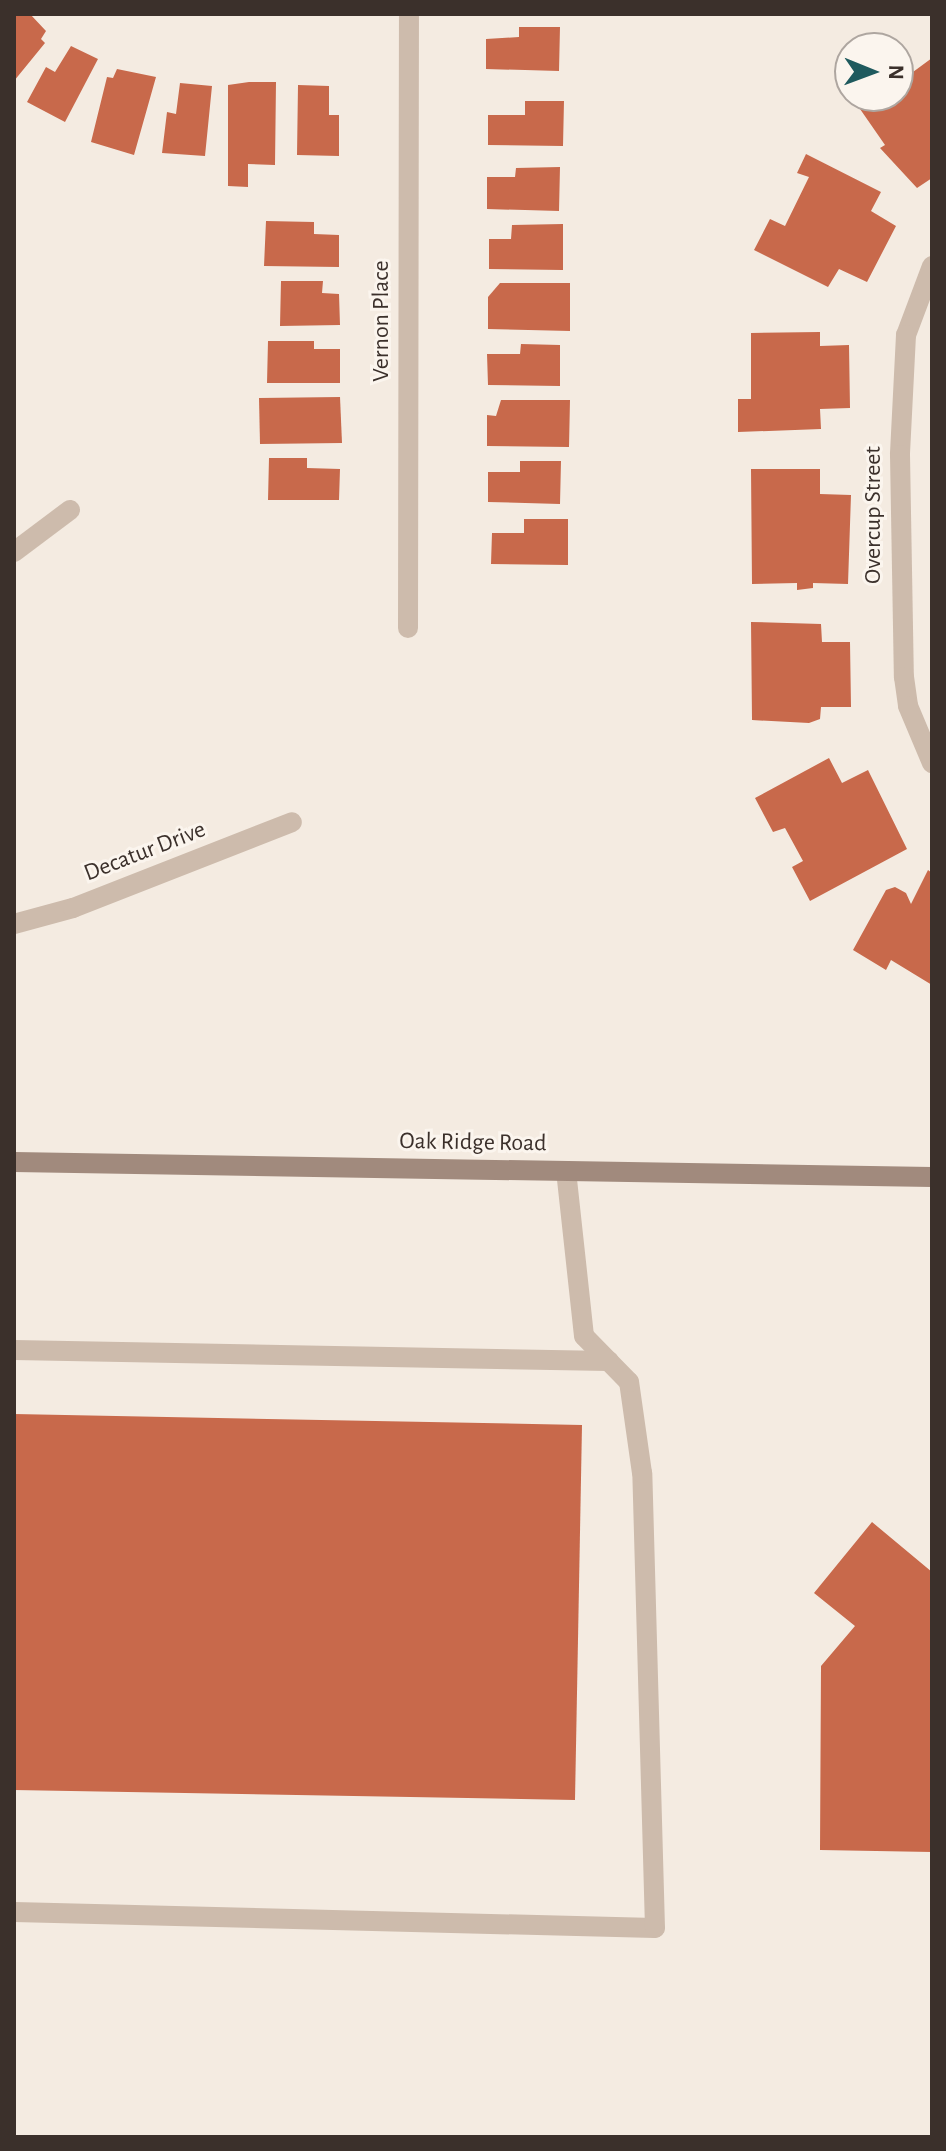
<!DOCTYPE html>
<style>
body{margin:0}
#map{position:relative;width:946px;height:2151px;overflow:hidden;background:#f4ebe1;font-family:"Alegreya Sans",sans-serif}
div>[style]{position:absolute}
[style*='--x']{left:calc(var(--x)*1px);top:calc(var(--y)*1px);width:calc(var(--w)*1px);rotate:calc(var(--a)*1deg)}
.building>*{inset:0;background:#c8694b}
.lane>*{height:20px;margin:-10px;padding:0 10px;transform-origin:10px;border-radius:10px;background:#cdbbac}
.street>*{height:20px;margin:-10px;padding:0 10px;transform-origin:10px;border-radius:10px;background:#cdbbac}
.secondary>*{height:20px;margin:-10px;padding:0 10px;transform-origin:10px;border-radius:10px;background:#a18a7d}
span{translate:-50% -50%;white-space:nowrap;text-align:center;line-height:1.15;-webkit-text-stroke:6px #fbf5ee;paint-order:stroke}
.street-label{font-size:24px;color:#3b302b}
.frame{position:absolute;inset:0;border:16px solid #3b302b;pointer-events:none}
.north{position:absolute;left:834px;top:32px;width:80px;height:80px;box-sizing:border-box;background:#fbf5ee;border:2px solid #aea6a0;border-radius:50%;rotate:91deg;font-size:22px;font-weight:700;line-height:32px;text-align:center;color:#3b302b}
.north::after{content:'';display:block;margin:auto;width:28px;height:36px;background:#1f5a5e;clip-path:polygon(50% 0,100% 100%,50% 72%,0 100%)}
</style>
<div id="map">
<div class="building">
<div style="clip-path:polygon(14px 14px,30px 14px,46px 31px,41px 39px,45px 43px,14px 81px)"></div>
<div style="clip-path:polygon(519px 27px,560px 27px,559px 71px,486px 69px,486px 39px,519px 37px)"></div>
<div style="clip-path:polygon(71px 46px,98px 59px,65px 122px,27px 102px,46px 67px,55px 72px)"></div>
<div style="clip-path:polygon(932px 58px,932px 178px,917px 188px,880px 148px,885px 145px,851px 96px,898px 96px,898px 83px)"></div>
<div style="clip-path:polygon(117px 69px,156px 77px,134px 155px,91px 142px,107px 77px,113px 78px)"></div>
<div style="clip-path:polygon(249px 82px,276px 82px,275px 165px,248px 164px,248px 187px,228px 186px,228px 85px)"></div>
<div style="clip-path:polygon(180px 83px,212px 86px,205px 156px,162px 153px,167px 112px,176px 114px)"></div>
<div style="clip-path:polygon(298px 85px,329px 86px,329px 115px,339px 115px,339px 156px,297px 155px)"></div>
<div style="clip-path:polygon(525px 101px,564px 101px,563px 146px,488px 145px,488px 115px,525px 115px)"></div>
<div style="clip-path:polygon(806px 154px,881px 192px,871px 211px,896px 226px,867px 282px,839px 269px,828px 287px,754px 250px,770px 219px,785px 226px,809px 177px,797px 173px)"></div>
<div style="clip-path:polygon(560px 167px,559px 211px,487px 209px,487px 177px,515px 177px,516px 168px)"></div>
<div style="clip-path:polygon(266px 221px,314px 222px,314px 234px,339px 235px,339px 267px,264px 266px)"></div>
<div style="clip-path:polygon(563px 224px,563px 270px,489px 269px,489px 239px,511px 239px,512px 225px)"></div>
<div style="clip-path:polygon(281px 281px,323px 281px,322px 293px,339px 294px,340px 325px,280px 326px)"></div>
<div style="clip-path:polygon(500px 283px,570px 283px,570px 331px,488px 329px,488px 297px)"></div>
<div style="clip-path:polygon(820px 332px,820px 346px,849px 345px,850px 408px,820px 409px,821px 429px,738px 432px,738px 399px,751px 399px,751px 333px)"></div>
<div style="clip-path:polygon(268px 341px,314px 341px,314px 349px,340px 349px,340px 383px,267px 383px)"></div>
<div style="clip-path:polygon(521px 344px,560px 345px,560px 386px,488px 385px,487px 354px,520px 354px)"></div>
<div style="clip-path:polygon(340px 397px,342px 443px,260px 444px,259px 398px)"></div>
<div style="clip-path:polygon(501px 400px,570px 400px,569px 447px,487px 446px,487px 415px,496px 416px)"></div>
<div style="clip-path:polygon(269px 458px,307px 458px,307px 468px,340px 469px,339px 500px,268px 500px)"></div>
<div style="clip-path:polygon(520px 461px,561px 461px,560px 504px,488px 502px,488px 472px,520px 472px)"></div>
<div style="clip-path:polygon(751px 469px,820px 469px,820px 494px,851px 495px,848px 584px,813px 583px,813px 588px,797px 590px,797px 583px,752px 584px)"></div>
<div style="clip-path:polygon(524px 519px,568px 519px,568px 565px,491px 564px,492px 533px,524px 533px)"></div>
<div style="clip-path:polygon(751px 622px,821px 624px,822px 642px,850px 642px,851px 707px,821px 707px,820px 719px,809px 723px,752px 720px)"></div>
<div style="clip-path:polygon(829px 758px,842px 783px,868px 770px,907px 849px,810px 901px,792px 867px,803px 861px,785px 828px,773px 832px,755px 798px)"></div>
<div style="clip-path:polygon(928px 870px,932px 873px,932px 985px,891px 960px,886px 970px,853px 950px,886px 890px,895px 887px,906px 893px,911px 904px)"></div>
<div style="clip-path:polygon(14px 1414px,582px 1425px,575px 1800px,14px 1790px)"></div>
<div style="clip-path:polygon(872px 1522px,932px 1572px,932px 1852px,820px 1850px,821px 1666px,855px 1626px,814px 1593px)"></div>
</div>
<div class="lane">
<div style="--x:14;--y:1350;--w:595;--a:1.06"></div>
<div style="--x:14;--y:1912;--w:641;--a:1.43"></div>
<div style="--x:655;--y:1928;--w:455;--a:-91.6"></div>
<div style="--x:642;--y:1473;--w:92;--a:-98.1"></div>
<div style="--x:629;--y:1382;--w:64;--a:-134.4"></div>
<div style="--x:584;--y:1336;--w:166;--a:-96.2"></div>
</div>
<div class="street">
<div style="--x:932;--y:266;--w:74;--a:110.6"></div>
<div style="--x:906;--y:335;--w:120;--a:92.9"></div>
<div style="--x:900;--y:455;--w:222;--a:89"></div>
<div style="--x:904;--y:677;--w:29;--a:82"></div>
<div style="--x:908;--y:706;--w:62;--a:67.2"></div>
<div style="--x:14;--y:552;--w:70;--a:-36.9"></div>
<div style="--x:408;--y:628;--w:614;--a:-89.91"></div>
<div style="--x:14;--y:924;--w:61;--a:-15.2"></div>
<div style="--x:73;--y:908;--w:235;--a:-21.4"></div>
</div>
<div class="secondary">
<div style="--x:14;--y:1162;--w:918;--a:0.94"></div>
</div>
<div class="street-label">
<span style="left:382px;top:321px;rotate:-90deg">Vernon Place</span>
<span style="left:874px;top:515px;rotate:-90deg">Overcup Street</span>
<span style="left:145px;top:852px;rotate:-21deg">Decatur Drive</span>
<span style="left:473px;top:1143px;rotate:1deg">Oak Ridge Road</span>
</div>
<div class="frame"></div>
<div class="north">N</div>
</div>
